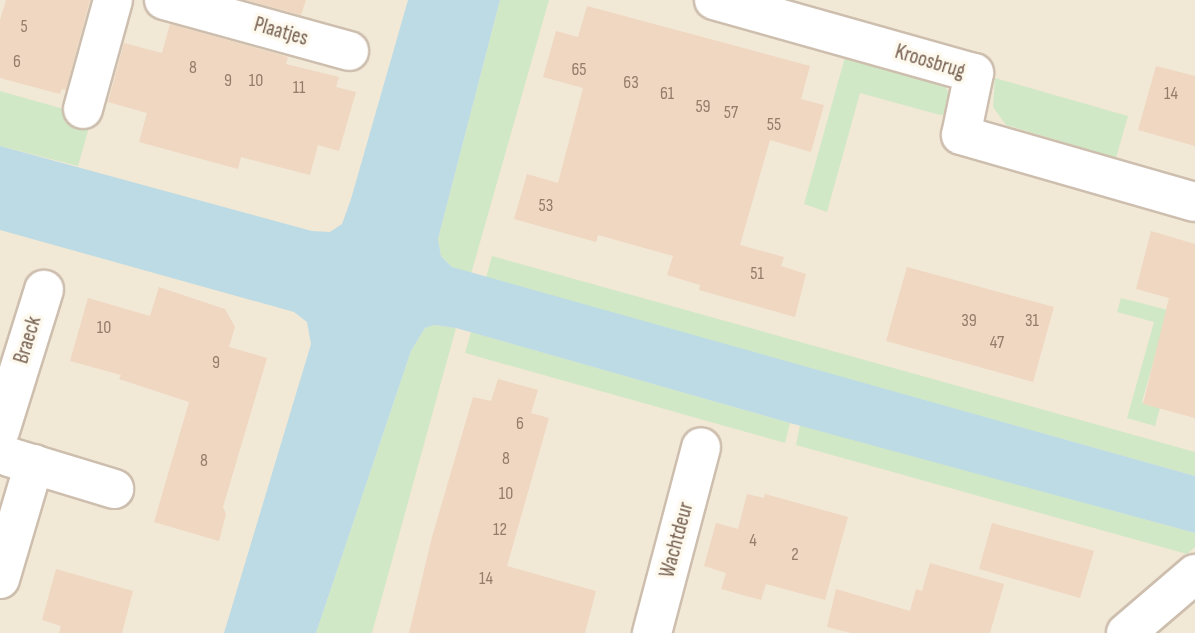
<!DOCTYPE html>
<style>
body{margin:0}
#map{position:relative;width:1195px;height:633px;overflow:hidden;background:#fbf5e7;font-family:"Sofia Sans Condensed",sans-serif}
div>[style]{position:absolute}
[style*='--x']{left:calc(var(--x)*1px);top:calc(var(--y)*1px);width:calc(var(--w)*1px);rotate:calc(var(--a)*1deg)}
.residential>*{inset:0;background:#f2e8d6}
.green>*{inset:0;background:#d1e8c6}
.water>*{inset:0;background:#bddbe4}
.building>*{inset:0;background:#efd7c1}
.roads{filter:drop-shadow(2px 0 #cdbeae) drop-shadow(-2px 0 #cdbeae) drop-shadow(0 2px #cdbeae) drop-shadow(0 -2px #cdbeae)}
.minor>*{height:38px;margin:-19px;padding:0 19px;transform-origin:19px;border-radius:19px;background:#fff}
span{translate:-50% -50%;white-space:nowrap;text-align:center;line-height:1.15;-webkit-text-stroke:7px #fef9ee;paint-order:stroke}
.number-label{font-size:18px;color:#937c6a}
.number-label span{-webkit-text-stroke-width:0}
.street-label{font-size:21px;color:#745e4d}
</style>
<div id="map">
<div class="residential">
<div style="clip-path:polygon(0 0,1195px 0,1195px 633px,0 633px)"></div>
</div>
<div class="green">
<div style="clip-path:polygon(500px 0,549px 0,471px 274px,452px 267px,441px 256px,438px 239px)"></div>
<div style="clip-path:polygon(847px 50px,944px 82px,951px 101px,947px 114px,940px 115px,860px 93px,827px 212px,804px 204px)"></div>
<div style="clip-path:polygon(995px 78px,1128px 116px,1116px 158px,1006px 125px,993px 107px)"></div>
<div style="clip-path:polygon(0 91px,92px 117px,78px 166px,0 146px)"></div>
<div style="clip-path:polygon(492px 256px,1195px 452px,1195px 476px,486px 278px)"></div>
<div style="clip-path:polygon(1121px 298px,1168px 310px,1142px 402px,1160px 408px,1155px 426px,1127px 418px,1154px 322px,1117px 312px)"></div>
<div style="clip-path:polygon(434px 325px,456px 328px,372px 633px,316px 633px,411px 351px,425px 328px)"></div>
<div style="clip-path:polygon(471px 332px,790px 423px,785px 443px,465px 353px)"></div>
<div style="clip-path:polygon(800px 425px,1195px 533px,1195px 547px,1187px 554px,796px 445px)"></div>
</div>
<div class="water">
<div style="clip-path:polygon(408px 0,500px 0,438px 239px,441px 256px,452px 267px,1195px 476px,1195px 533px,790px 423px,456px 328px,434px 325px,425px 328px,411px 351px,316px 633px,224px 633px,311px 344px,307px 322px,294px 312px,0 230px,0 146px,312px 231px,330px 232px,342px 224px,351px 199px)"></div>
</div>
<div class="building">
<div style="clip-path:polygon(6px 0,90px 0,66px 90px,62px 89px,60px 94px,0 78px,0 20px)"></div>
<div style="clip-path:polygon(246px 0,306px 0,301px 15px)"></div>
<div style="clip-path:polygon(587px 6px,810px 66px,801px 99px,824px 105px,811px 152px,770px 140px,740px 245px,784px 257px,781px 266px,806px 274px,795px 317px,699px 290px,700px 285px,667px 275px,673px 256px,598px 235px,596px 242px,514px 219px,527px 174px,558px 183px,583px 88px,543px 77px,556px 31px,578px 37px)"></div>
<div style="clip-path:polygon(170px 24px,288px 57px,286px 64px,339px 77px,336px 87px,356px 92px,339px 151px,318px 145px,310px 175px,241px 157px,238px 169px,139px 142px,147px 113px,108px 102px,124px 43px,162px 53px)"></div>
<div style="clip-path:polygon(1156px 66px,1195px 76px,1195px 146px,1138px 130px)"></div>
<div style="clip-path:polygon(1151px 231px,1195px 244px,1195px 418px,1143px 404px,1169px 298px,1136px 289px)"></div>
<div style="clip-path:polygon(907px 267px,1054px 307px,1033px 382px,886px 341px)"></div>
<div style="clip-path:polygon(159px 287px,225px 309px,235px 327px,229px 347px,267px 358px,223px 507px,226px 514px,219px 541px,154px 522px,189px 402px,119px 379px,121px 375px,70px 361px,88px 298px,150px 316px)"></div>
<div style="clip-path:polygon(498px 379px,538px 390px,531px 413px,549px 418px,507px 566px,596px 591px,585px 633px,409px 633px,432px 537px,473px 397px,491px 401px)"></div>
<div style="clip-path:polygon(747px 494px,764px 498px,765px 494px,848px 517px,825px 600px,766px 584px,761px 600px,721px 589px,726px 573px,704px 566px,716px 523px,738px 529px)"></div>
<div style="clip-path:polygon(992px 523px,1094px 551px,1080px 598px,979px 569px)"></div>
<div style="clip-path:polygon(930px 563px,1004px 584px,990px 633px,851px 633px,827px 627px,836px 589px,910px 611px,916px 589px,922px 591px)"></div>
<div style="clip-path:polygon(56px 569px,133px 591px,122px 633px,59px 633px,61px 626px,42px 620px)"></div>
</div>
<div class="roads">
<div class="minor">
<div style="--x:164;--y:0;--w:192;--a:15.4"></div>
<div style="--x:714;--y:0;--w:270;--a:15.7"></div>
<div style="--x:974;--y:73;--w:63;--a:101.8"></div>
<div style="--x:961;--y:135;--w:243;--a:16"></div>
<div style="--x:83;--y:109;--w:113;--a:-74.6"></div>
<div style="--x:0;--y:431;--w:148;--a:-72.7"></div>
<div style="--x:9;--y:457;--w:110;--a:16.9"></div>
<div style="--x:0;--y:579;--w:120;--a:-73.5"></div>
<div style="--x:652;--y:633;--w:192;--a:-75.2"></div>
<div style="--x:1126;--y:633;--w:91;--a:-40.5"></div>
</div>
</div>
<div class="number-label">
<span style="left:24px;top:27px">5</span>
<span style="left:17px;top:62px">6</span>
<span style="left:193px;top:68px">8</span>
<span style="left:579px;top:70px">65</span>
<span style="left:228px;top:81px">9</span>
<span style="left:256px;top:81px">10</span>
<span style="left:631px;top:83px">63</span>
<span style="left:299px;top:88px">11</span>
<span style="left:667px;top:94px">61</span>
<span style="left:1171px;top:94px">14</span>
<span style="left:703px;top:107px">59</span>
<span style="left:731px;top:113px">57</span>
<span style="left:774px;top:125px">55</span>
<span style="left:546px;top:206px">53</span>
<span style="left:757px;top:274px">51</span>
<span style="left:969px;top:321px">39</span>
<span style="left:1032px;top:321px">31</span>
<span style="left:104px;top:328px">10</span>
<span style="left:997px;top:343px">47</span>
<span style="left:216px;top:363px">9</span>
<span style="left:520px;top:424px">6</span>
<span style="left:506px;top:459px">8</span>
<span style="left:204px;top:461px">8</span>
<span style="left:506px;top:494px">10</span>
<span style="left:500px;top:530px">12</span>
<span style="left:753px;top:541px">4</span>
<span style="left:795px;top:555px">2</span>
<span style="left:486px;top:579px">14</span>
</div>
<div class="street-label">
<span style="left:281px;top:32px;rotate:16deg">Plaatjes</span>
<span style="left:930px;top:62px;rotate:17deg">Kroosbrug</span>
<span style="left:28px;top:340px;rotate:-73deg">Braeck</span>
<span style="left:677px;top:540px;rotate:-75deg">Wachtdeur</span>
</div>
</div>
